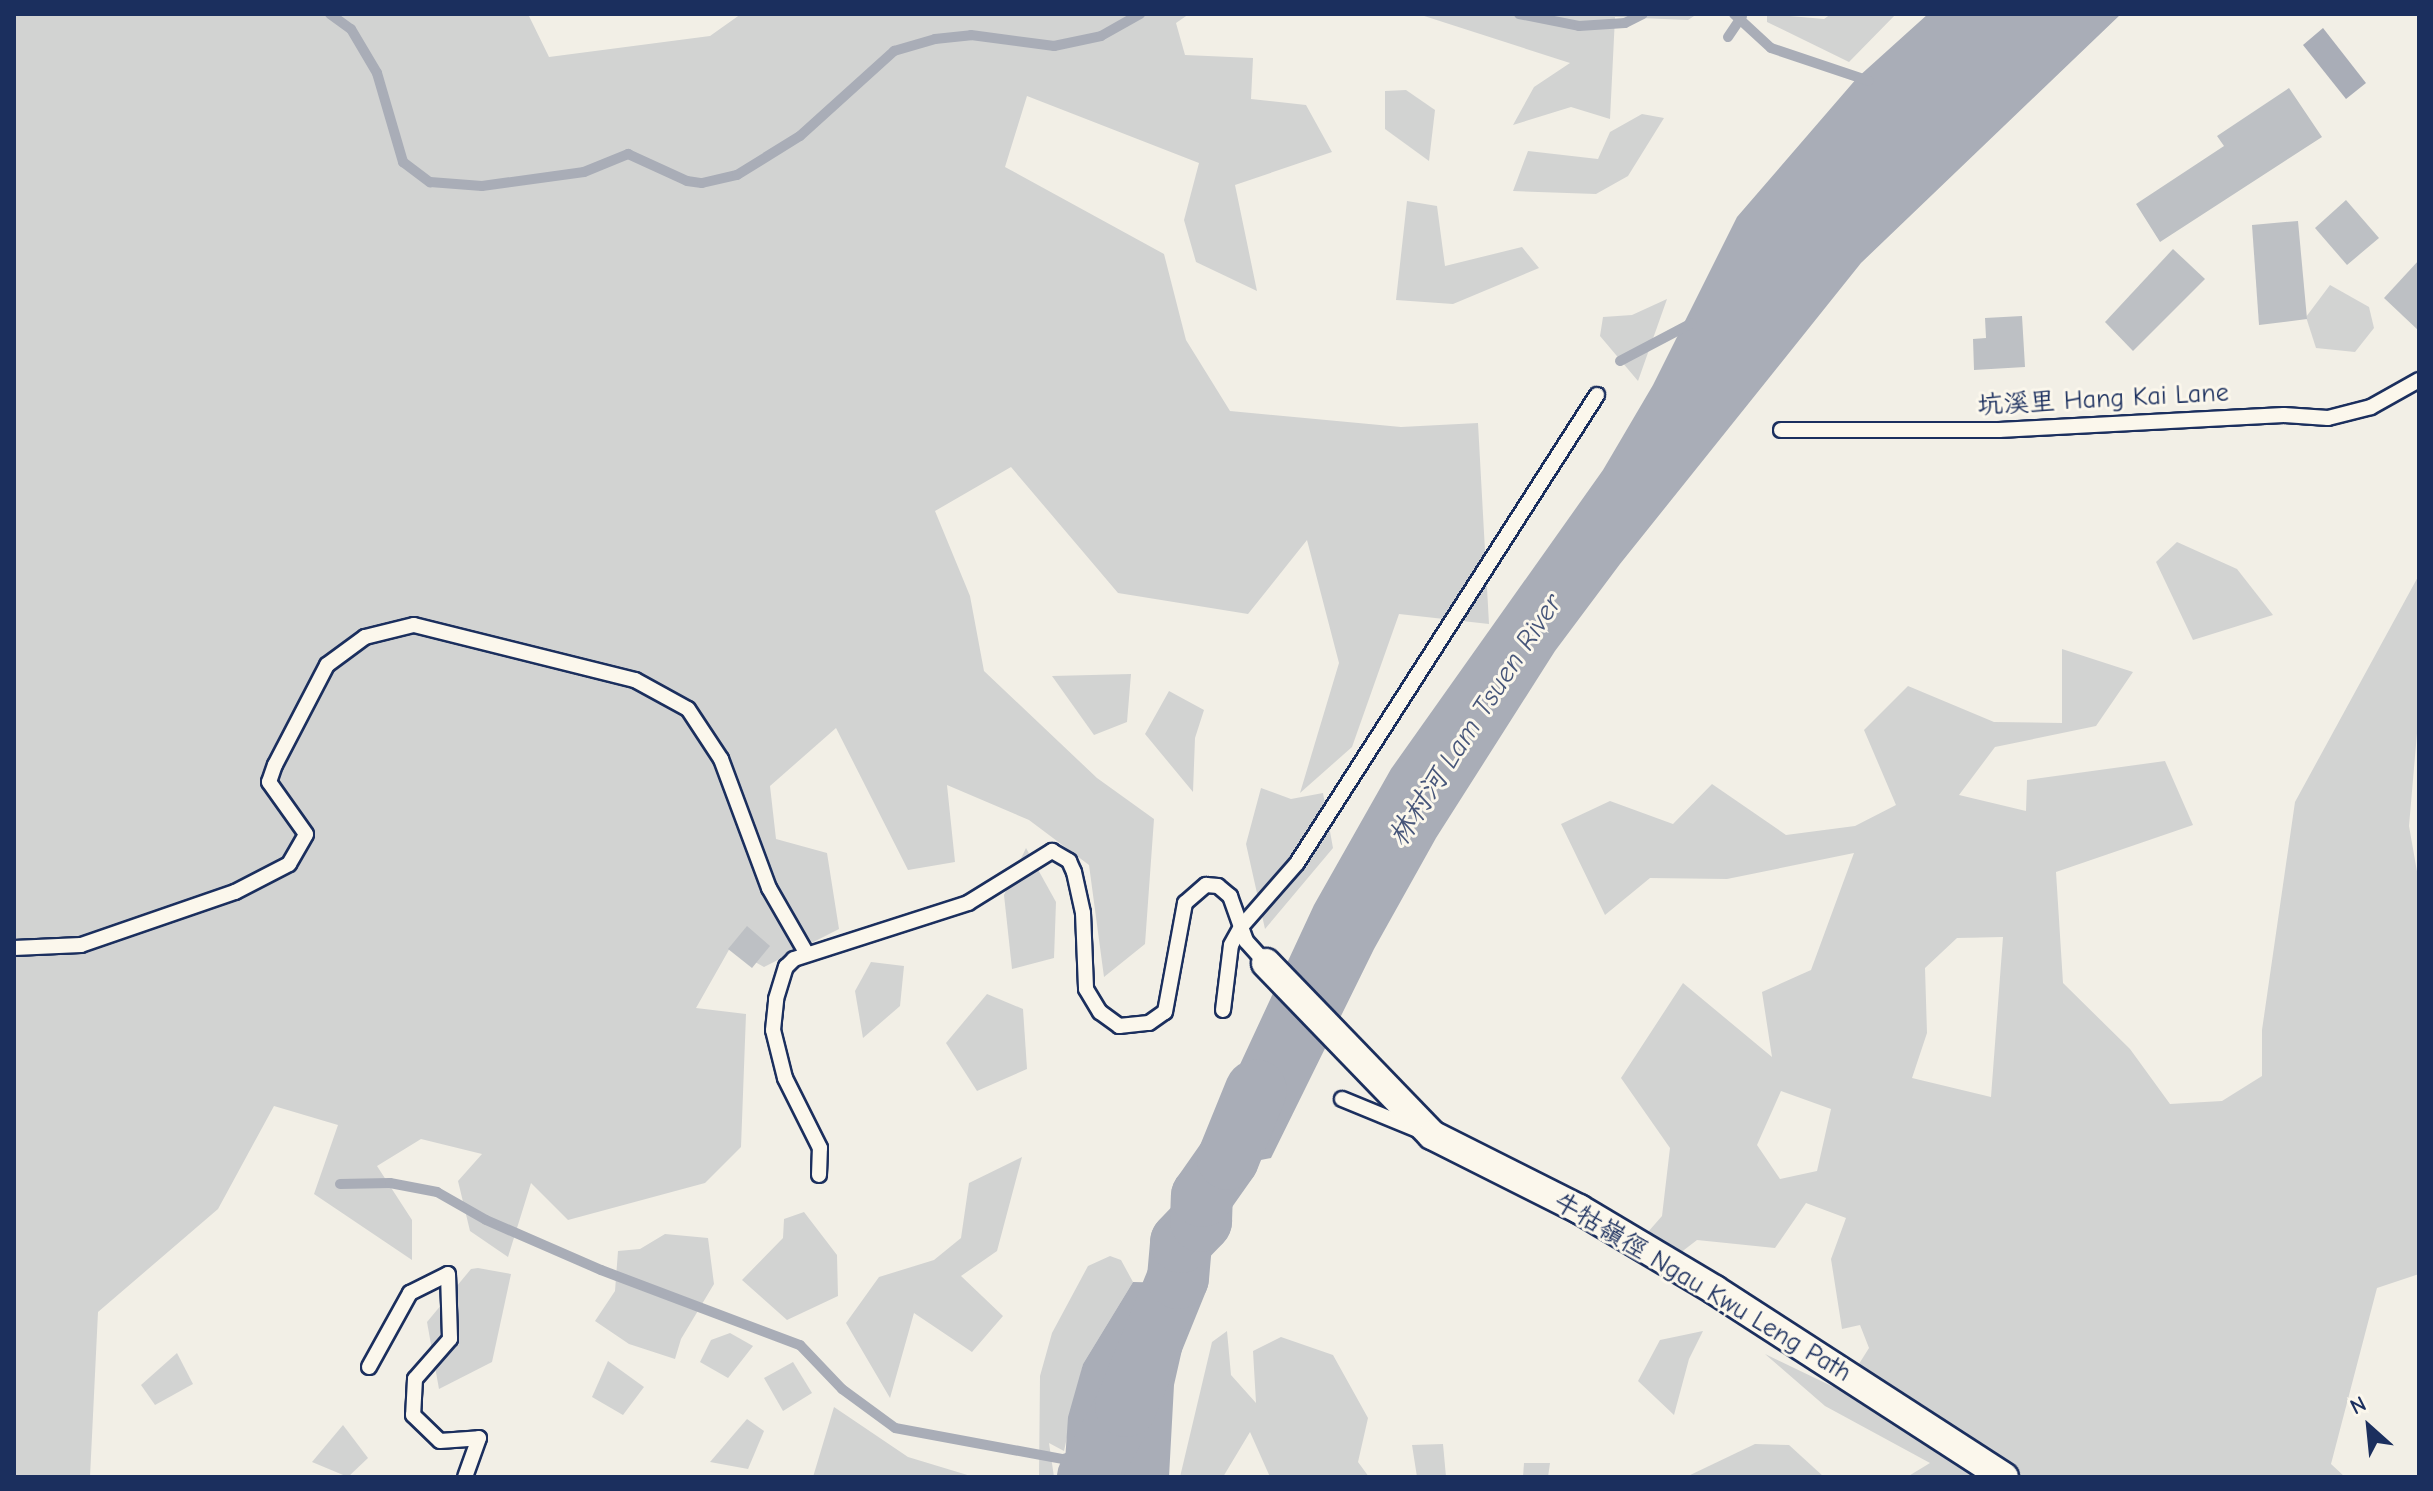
<!DOCTYPE html>
<meta charset="utf-8">
<style>
body{margin:0}
#map{position:relative;width:2433px;height:1491px;overflow:hidden;background:#f2efe6;font-family:"Comic Neue","LXGW WenKai TC",sans-serif}
div>[style]{position:absolute}
[style*='--x']{left:calc(var(--x)*1px);top:calc(var(--y)*1px);width:calc(var(--w)*1px);rotate:calc(var(--a)*1deg)}
.green>*{inset:0;background:#d2d3d2}
.water>*{inset:0;background:#a9adb7}
.stream>*{height:10px;margin:-5px;padding:0 5px;transform-origin:5px;border-radius:5px;background:#a9adb7}
.river>*{height:62px;margin:-31px;padding:0 31px;transform-origin:31px;border-radius:31px;background:#a9adb7}
.building>*{inset:0;background:#bdc0c4}
.roads{filter:drop-shadow(2px 0 #1b2f5e) drop-shadow(-2px 0 #1b2f5e) drop-shadow(0 2px #1b2f5e) drop-shadow(0 -2px #1b2f5e)}
.service>*{height:14px;margin:-7px;padding:0 7px;transform-origin:7px;border-radius:7px;background:#fbf7ec}
.minor>*{height:28px;margin:-14px;padding:0 14px;transform-origin:14px;border-radius:14px;background:#fbf7ec}
span{translate:-50% -50%;white-space:nowrap;text-align:center;line-height:1.15;-webkit-text-stroke:6px #fbf7ec;paint-order:stroke}
.street-label{font-size:26px;color:#1b2f5e}
.water-label{font-size:28px;color:#465579;font-style:italic}
.frame{position:absolute;inset:0;border:16px solid #1b2f5e;pointer-events:none}
.north{position:absolute;left:2329px;top:1387px;width:80px;height:80px;-webkit-text-stroke:6px #fbf7ec;paint-order:stroke;rotate:333deg;font-size:22px;font-weight:700;line-height:32px;text-align:center;color:#1b2f5e}
.north::after{content:'';display:block;margin:auto;width:28px;height:36px;background:#1b2f5e;clip-path:polygon(50% 0,100% 100%,50% 72%,0 100%)}
</style>
<div id="map">
<div class="green">
<div style="clip-path:polygon(14px 14px,528px 14px,549px 57px,710px 36px,741px 14px,1189px 14px,1176px 23px,1185px 55px,1253px 58px,1251px 99px,1306px 105px,1332px 152px,1235px 185px,1257px 291px,1196px 262px,1184px 220px,1199px 163px,1027px 96px,1005px 167px,1164px 254px,1186px 340px,1230px 411px,1401px 427px,1478px 423px,1489px 624px,1399px 614px,1352px 747px,1300px 793px,1339px 663px,1307px 540px,1248px 614px,1118px 593px,1011px 467px,935px 511px,970px 596px,984px 671px,1097px 778px,1154px 819px,1145px 944px,1104px 977px,1089px 865px,1029px 820px,947px 785px,955px 862px,908px 870px,836px 728px,770px 786px,776px 839px,827px 853px,839px 929px,764px 967px,730px 948px,696px 1008px,746px 1014px,741px 1147px,705px 1183px,568px 1220px,531px 1183px,508px 1257px,470px 1231px,458px 1181px,482px 1154px,421px 1139px,377px 1166px,412px 1220px,412px 1260px,314px 1194px,338px 1125px,274px 1106px,218px 1209px,98px 1312px,90px 1477px,14px 1477px)"></div>
<div style="clip-path:polygon(1418px 14px,1697px 14px,1688px 20px,1615px 17px,1610px 119px,1571px 107px,1513px 125px,1534px 87px,1570px 63px)"></div>
<div style="clip-path:polygon(1767px 14px,1824px 19px,1831px 14px,1896px 14px,1849px 62px,1767px 22px)"></div>
<div style="clip-path:polygon(1406px 90px,1435px 110px,1429px 161px,1385px 129px,1385px 91px)"></div>
<div style="clip-path:polygon(1642px 114px,1664px 118px,1628px 176px,1596px 194px,1513px 191px,1528px 151px,1598px 159px,1610px 132px)"></div>
<div style="clip-path:polygon(1407px 201px,1437px 206px,1445px 266px,1522px 247px,1539px 268px,1453px 304px,1396px 300px)"></div>
<div style="clip-path:polygon(2330px 285px,2369px 307px,2374px 328px,2355px 352px,2316px 348px,2306px 317px)"></div>
<div style="clip-path:polygon(1667px 299px,1638px 381px,1600px 336px,1603px 317px,1632px 315px)"></div>
<div style="clip-path:polygon(2177px 542px,2237px 569px,2273px 615px,2193px 640px,2156px 562px)"></div>
<div style="clip-path:polygon(evenodd,2419px 575px,2419px 710px,2409px 826px,2419px 883px,2419px 1274px,2377px 1288px,2331px 1464px,2345px 1477px,1907px 1477px,1930px 1463px,1825px 1406px,1765px 1354px,1842px 1391px,1869px 1348px,1860px 1325px,1842px 1329px,1831px 1259px,1846px 1218px,1806px 1203px,1775px 1248px,1697px 1240px,1658px 1270px,1627px 1256px,1662px 1216px,1670px 1148px,1621px 1078px,1683px 983px,1772px 1057px,1762px 992px,1811px 970px,1854px 853px,1727px 879px,1650px 878px,1605px 915px,1561px 824px,1610px 801px,1673px 824px,1712px 784px,1786px 835px,1855px 826px,1896px 805px,1864px 730px,1908px 686px,1994px 722px,2062px 723px,2062px 649px,2133px 672px,2096px 726px,1995px 747px,1959px 795px,2026px 811px,2027px 780px,2165px 761px,2193px 825px,2056px 872px,2063px 983px,2130px 1049px,2170px 1104px,2222px 1101px,2262px 1076px,2262px 1030px,2295px 802px,2419px 575px,2003px 937px,1991px 1097px,1912px 1078px,1927px 1033px,1925px 968px,1957px 938px,2003px 937px,2419px 575px,1781px 1091px,1831px 1109px,1817px 1171px,1780px 1179px,1757px 1145px,1781px 1091px)"></div>
<div style="clip-path:polygon(1131px 674px,1127px 722px,1094px 735px,1052px 676px)"></div>
<div style="clip-path:polygon(1169px 691px,1204px 710px,1195px 738px,1193px 792px,1145px 734px)"></div>
<div style="clip-path:polygon(1261px 788px,1291px 799px,1323px 793px,1333px 848px,1265px 929px,1246px 844px)"></div>
<div style="clip-path:polygon(1026px 848px,1056px 902px,1054px 958px,1012px 969px,1004px 895px)"></div>
<div style="clip-path:polygon(871px 962px,904px 966px,900px 1006px,863px 1038px,855px 991px)"></div>
<div style="clip-path:polygon(987px 994px,1023px 1009px,1027px 1069px,977px 1091px,946px 1043px)"></div>
<div style="clip-path:polygon(1022px 1157px,997px 1251px,961px 1276px,1003px 1316px,972px 1352px,914px 1313px,890px 1398px,846px 1323px,879px 1277px,934px 1260px,961px 1238px,969px 1183px)"></div>
<div style="clip-path:polygon(804px 1212px,837px 1255px,838px 1296px,787px 1320px,742px 1280px,783px 1238px,784px 1219px)"></div>
<div style="clip-path:polygon(665px 1234px,708px 1238px,714px 1284px,681px 1339px,675px 1359px,629px 1344px,595px 1321px,615px 1291px,618px 1251px,640px 1249px)"></div>
<div style="clip-path:polygon(1110px 1256px,1121px 1260px,1133px 1282px,1083px 1364px,1064px 1451px,1049px 1443px,1054px 1477px,1039px 1477px,1040px 1376px,1052px 1333px,1088px 1266px)"></div>
<div style="clip-path:polygon(478px 1268px,511px 1274px,492px 1362px,439px 1389px,427px 1322px,471px 1269px)"></div>
<div style="clip-path:polygon(1227px 1331px,1231px 1375px,1256px 1403px,1253px 1351px,1281px 1337px,1333px 1355px,1368px 1418px,1358px 1462px,1369px 1477px,1270px 1477px,1250px 1432px,1223px 1477px,1180px 1477px,1212px 1342px)"></div>
<div style="clip-path:polygon(1703px 1331px,1689px 1359px,1674px 1415px,1638px 1381px,1660px 1340px)"></div>
<div style="clip-path:polygon(730px 1333px,753px 1346px,728px 1378px,700px 1362px,711px 1340px)"></div>
<div style="clip-path:polygon(177px 1353px,193px 1384px,155px 1405px,141px 1385px)"></div>
<div style="clip-path:polygon(608px 1361px,644px 1387px,623px 1415px,592px 1397px)"></div>
<div style="clip-path:polygon(793px 1362px,812px 1393px,783px 1411px,764px 1378px)"></div>
<div style="clip-path:polygon(834px 1407px,908px 1457px,974px 1477px,813px 1477px)"></div>
<div style="clip-path:polygon(747px 1419px,764px 1431px,748px 1469px,710px 1462px)"></div>
<div style="clip-path:polygon(343px 1425px,368px 1458px,348px 1477px,312px 1462px)"></div>
<div style="clip-path:polygon(1443px 1444px,1446px 1477px,1417px 1477px,1412px 1445px)"></div>
<div style="clip-path:polygon(1755px 1444px,1789px 1445px,1824px 1477px,1686px 1477px)"></div>
<div style="clip-path:polygon(1524px 1463px,1550px 1463px,1548px 1477px,1523px 1477px)"></div>
</div>
<div class="water">
<div style="clip-path:polygon(1928px 14px,2121px 14px,1861px 263px,1620px 564px,1555px 651px,1436px 838px,1374px 949px,1271px 1158px,1224px 1167px,1204px 1142px,1314px 905px,1391px 769px,1603px 470px,1653px 385px,1737px 217px,1857px 78px)"></div>
<div style="clip-path:polygon(2323px 28px,2366px 83px,2346px 99px,2303px 45px)"></div>
<div style="clip-path:polygon(1133px 1282px,1176px 1283px,1189px 1319px,1174px 1385px,1169px 1477px,1064px 1477px,1068px 1417px,1083px 1364px)"></div>
</div>
<div class="stream">
<div style="--x:330;--y:14;--w:26;--a:36"></div>
<div style="--x:351;--y:29;--w:51;--a:59.4"></div>
<div style="--x:377;--y:73;--w:93;--a:73.7"></div>
<div style="--x:403;--y:162;--w:34;--a:37"></div>
<div style="--x:430;--y:182;--w:52;--a:4.4"></div>
<div style="--x:482;--y:186;--w:103;--a:-7.8"></div>
<div style="--x:584;--y:172;--w:48;--a:-22.2"></div>
<div style="--x:628;--y:154;--w:65;--a:24.6"></div>
<div style="--x:687;--y:181;--w:15;--a:8"></div>
<div style="--x:702;--y:183;--w:36;--a:-13"></div>
<div style="--x:737;--y:175;--w:74;--a:-31.8"></div>
<div style="--x:800;--y:136;--w:127;--a:-42.1"></div>
<div style="--x:894;--y:51;--w:43;--a:-16.3"></div>
<div style="--x:935;--y:39;--w:36;--a:-6"></div>
<div style="--x:971;--y:35;--w:84;--a:7.5"></div>
<div style="--x:1054;--y:46;--w:48;--a:-12"></div>
<div style="--x:1101;--y:36;--w:45;--a:-29.4"></div>
<div style="--x:1519;--y:14;--w:61;--a:11.3"></div>
<div style="--x:1579;--y:26;--w:46;--a:-3.7"></div>
<div style="--x:1625;--y:23;--w:20;--a:-27"></div>
<div style="--x:1734;--y:14;--w:50;--a:42.6"></div>
<div style="--x:1771;--y:48;--w:103;--a:18.6"></div>
<div style="--x:1728;--y:37;--w:25;--a:-56"></div>
<div style="--x:1620;--y:361;--w:81;--a:-27.8"></div>
<div style="--x:340;--y:1184;--w:50;--a:-1.1"></div>
<div style="--x:390;--y:1183;--w:48;--a:10.8"></div>
<div style="--x:437;--y:1192;--w:56;--a:29.7"></div>
<div style="--x:486;--y:1220;--w:125;--a:23.5"></div>
<div style="--x:601;--y:1270;--w:213;--a:20.7"></div>
<div style="--x:800;--y:1345;--w:61;--a:46.3"></div>
<div style="--x:842;--y:1389;--w:66;--a:36.3"></div>
<div style="--x:895;--y:1428;--w:171;--a:10.5"></div>
<div style="--x:1063;--y:1459;--w:11;--a:-15"></div>
</div>
<div class="river">
<div style="--x:1088;--y:1477;--w:81;--a:-61.8"></div>
<div style="--x:1126;--y:1406;--w:138;--a:-67.9"></div>
<div style="--x:1178;--y:1278;--w:36;--a:-85"></div>
<div style="--x:1181;--y:1242;--w:29;--a:-46"></div>
<div style="--x:1201;--y:1221;--w:25;--a:-88"></div>
<div style="--x:1202;--y:1196;--w:45;--a:-54.9"></div>
<div style="--x:1228;--y:1159;--w:74;--a:-67.9"></div>
</div>
<div class="building">
<div style="clip-path:polygon(2289px 88px,2322px 137px,2160px 242px,2136px 204px,2224px 146px,2217px 136px)"></div>
<div style="clip-path:polygon(2346px 200px,2379px 238px,2347px 265px,2315px 228px)"></div>
<div style="clip-path:polygon(2298px 221px,2307px 319px,2259px 325px,2252px 225px)"></div>
<div style="clip-path:polygon(2173px 249px,2205px 279px,2133px 351px,2105px 322px)"></div>
<div style="clip-path:polygon(2419px 260px,2419px 331px,2384px 298px)"></div>
<div style="clip-path:polygon(2022px 316px,2025px 367px,1974px 370px,1973px 339px,1986px 338px,1985px 318px)"></div>
<div style="clip-path:polygon(747px 926px,770px 946px,752px 968px,728px 949px)"></div>
</div>
<div class="roads">
<div class="service">
<div style="--x:1781;--y:430;--w:218;--a:0"></div>
<div style="--x:1999;--y:430;--w:285;--a:-3"></div>
<div style="--x:2284;--y:415;--w:44;--a:3.9"></div>
<div style="--x:2328;--y:418;--w:44;--a:-14.3"></div>
<div style="--x:2371;--y:407;--w:55;--a:-29.4"></div>
<div style="--x:14;--y:948;--w:67;--a:-2.6"></div>
<div style="--x:81;--y:945;--w:163;--a:-19"></div>
<div style="--x:235;--y:892;--w:61;--a:-27.4"></div>
<div style="--x:289;--y:864;--w:34;--a:-60"></div>
<div style="--x:306;--y:834;--w:64;--a:-125.4"></div>
<div style="--x:269;--y:782;--w:18;--a:-71"></div>
<div style="--x:275;--y:765;--w:113;--a:-62.5"></div>
<div style="--x:327;--y:665;--w:47;--a:-36.4"></div>
<div style="--x:365;--y:637;--w:50;--a:-13.8"></div>
<div style="--x:414;--y:625;--w:228;--a:14"></div>
<div style="--x:635;--y:680;--w:60;--a:28.7"></div>
<div style="--x:688;--y:709;--w:60;--a:56.6"></div>
<div style="--x:721;--y:759;--w:138;--a:69.6"></div>
<div style="--x:769;--y:888;--w:76;--a:60.1"></div>
<div style="--x:1223;--y:1010;--w:65;--a:-83"></div>
<div style="--x:1231;--y:945;--w:21;--a:-61"></div>
<div style="--x:1241;--y:927;--w:85;--a:-48.8"></div>
<div style="--x:1297;--y:863;--w:556;--a:-57.34"></div>
<div style="--x:1342;--y:1099;--w:84;--a:22.3"></div>
<div style="--x:819;--y:1175;--w:27;--a:-88"></div>
<div style="--x:820;--y:1148;--w:78;--a:-116.6"></div>
<div style="--x:785;--y:1078;--w:49;--a:-104"></div>
<div style="--x:773;--y:1030;--w:31;--a:-84"></div>
<div style="--x:776;--y:999;--w:34;--a:-73"></div>
<div style="--x:786;--y:967;--w:11;--a:-45"></div>
<div style="--x:794;--y:959;--w:183;--a:-17.8"></div>
<div style="--x:968;--y:903;--w:99;--a:-31.8"></div>
<div style="--x:1052;--y:851;--w:20;--a:30"></div>
<div style="--x:1069;--y:861;--w:12;--a:66"></div>
<div style="--x:1074;--y:872;--w:42;--a:77.6"></div>
<div style="--x:1083;--y:913;--w:76;--a:87.7"></div>
<div style="--x:1086;--y:989;--w:27;--a:59"></div>
<div style="--x:1100;--y:1012;--w:24;--a:36"></div>
<div style="--x:1119;--y:1026;--w:30;--a:-6"></div>
<div style="--x:1149;--y:1023;--w:19;--a:-35"></div>
<div style="--x:1165;--y:1012;--w:111;--a:-79.6"></div>
<div style="--x:1185;--y:903;--w:28;--a:-41"></div>
<div style="--x:1206;--y:885;--w:12;--a:5"></div>
<div style="--x:1218;--y:886;--w:16;--a:40"></div>
<div style="--x:1230;--y:896;--w:48;--a:70.4"></div>
<div style="--x:1246;--y:941;--w:30;--a:48"></div>
<div style="--x:369;--y:1367;--w:85;--a:-61"></div>
<div style="--x:410;--y:1293;--w:42;--a:-26.6"></div>
<div style="--x:448;--y:1274;--w:65;--a:88.2"></div>
<div style="--x:450;--y:1339;--w:53;--a:131.2"></div>
<div style="--x:415;--y:1379;--w:36;--a:93"></div>
<div style="--x:413;--y:1415;--w:37;--a:44"></div>
<div style="--x:440;--y:1441;--w:39;--a:-4"></div>
<div style="--x:479;--y:1438;--w:41;--a:109.7"></div>
</div>
<div class="minor">
<div style="--x:1266;--y:963;--w:239;--a:46"></div>
<div style="--x:1432;--y:1135;--w:165;--a:26.7"></div>
<div style="--x:1579;--y:1209;--w:158;--a:30.8"></div>
<div style="--x:1715;--y:1290;--w:344;--a:32.9"></div>
</div>
</div>
<div class="street-label">
<span style="left:2103px;top:400px;rotate:-3deg">坑溪里 Hang Kai Lane</span>
<span style="left:1702px;top:1288px;rotate:31deg">牛牯嶺徑 Ngau Kwu Leng Path</span>
</div>
<div class="water-label">
<span style="left:1475px;top:720px;rotate:-57deg">林村河 Lam Tsuen River</span>
</div>
<div class="frame"></div>
<div class="north">N</div>
</div>
